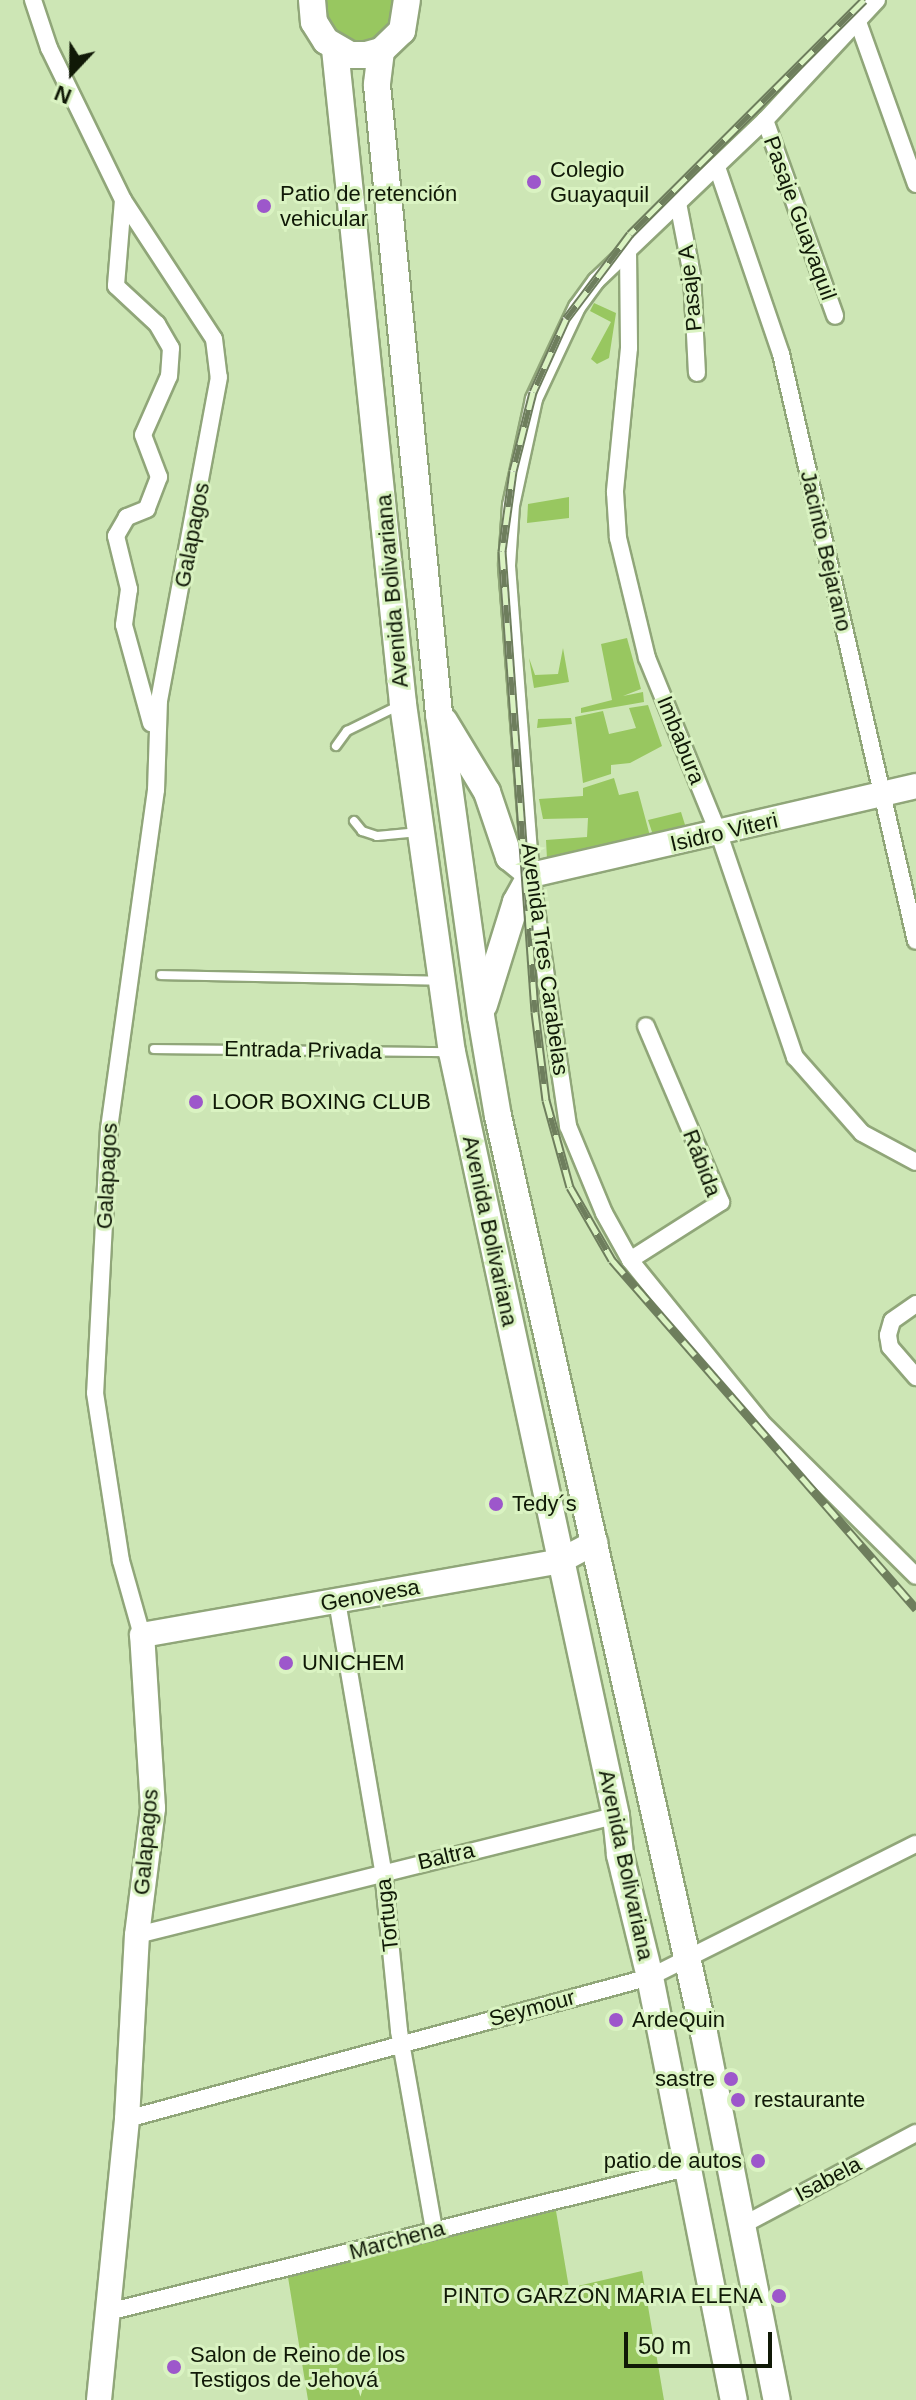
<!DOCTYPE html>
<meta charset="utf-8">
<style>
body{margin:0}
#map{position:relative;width:916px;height:2400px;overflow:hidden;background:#cde6b5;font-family:Helvetica,sans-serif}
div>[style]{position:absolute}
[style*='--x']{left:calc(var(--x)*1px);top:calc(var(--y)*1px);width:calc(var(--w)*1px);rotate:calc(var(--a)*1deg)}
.green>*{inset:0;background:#98c760}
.roads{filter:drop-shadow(2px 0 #90a679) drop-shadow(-2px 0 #90a679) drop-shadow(0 2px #90a679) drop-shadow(0 -2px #90a679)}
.lane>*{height:8px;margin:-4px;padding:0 4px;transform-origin:4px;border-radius:4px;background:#fff}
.street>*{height:16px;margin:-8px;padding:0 8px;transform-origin:8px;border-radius:8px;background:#fff}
.secondary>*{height:24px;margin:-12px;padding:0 12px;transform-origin:12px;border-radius:12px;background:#fff}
.primary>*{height:26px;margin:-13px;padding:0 13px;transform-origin:13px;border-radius:13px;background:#fff}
.rail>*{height:9px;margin-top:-4.5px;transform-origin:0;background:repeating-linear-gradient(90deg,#daf3c2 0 18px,#6e7e5d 0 36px);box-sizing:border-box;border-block:2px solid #6e7e5d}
.dots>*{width:22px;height:22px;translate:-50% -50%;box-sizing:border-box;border:4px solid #daf3c2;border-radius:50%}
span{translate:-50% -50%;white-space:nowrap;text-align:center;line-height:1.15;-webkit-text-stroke:6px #daf3c2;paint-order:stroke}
.poi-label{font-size:22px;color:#101907}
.left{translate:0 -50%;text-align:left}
.right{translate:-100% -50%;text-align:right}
.street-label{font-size:22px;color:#101907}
.north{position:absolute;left:32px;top:32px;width:80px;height:80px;-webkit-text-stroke:6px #daf3c2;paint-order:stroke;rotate:202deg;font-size:22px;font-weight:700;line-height:32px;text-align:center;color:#101907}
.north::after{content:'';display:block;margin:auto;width:28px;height:36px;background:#101907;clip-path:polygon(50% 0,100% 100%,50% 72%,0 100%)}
.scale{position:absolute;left:624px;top:2332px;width:148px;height:36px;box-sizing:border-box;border:4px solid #101907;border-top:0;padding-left:10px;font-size:24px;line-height:28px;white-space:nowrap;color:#101907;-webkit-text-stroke:6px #daf3c2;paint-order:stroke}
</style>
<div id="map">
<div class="green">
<div style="clip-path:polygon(324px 0,398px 0,395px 25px,365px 46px,341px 40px,325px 22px)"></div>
<div style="clip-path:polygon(594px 303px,616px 313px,609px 358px,597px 364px,591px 359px,611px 322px,590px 311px)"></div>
<div style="clip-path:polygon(569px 497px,569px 518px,527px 523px,528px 504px)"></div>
<div style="clip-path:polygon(627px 638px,641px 689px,623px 696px,643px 692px,644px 702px,581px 713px,581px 708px,612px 700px,601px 644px)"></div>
<div style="clip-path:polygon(563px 648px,569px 682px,534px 688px,529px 658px,535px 675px,558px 674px)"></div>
<div style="clip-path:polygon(648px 705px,662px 746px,630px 763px,611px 765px,611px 774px,583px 783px,575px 717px,603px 711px,609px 734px,636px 728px,629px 708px)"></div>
<div style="clip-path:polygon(571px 718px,572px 724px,537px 728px,538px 719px)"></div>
<div style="clip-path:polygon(614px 778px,619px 795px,638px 791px,650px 836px,547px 859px,546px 840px,587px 837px,588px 818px,543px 819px,539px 799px,583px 796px,583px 788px)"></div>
<div style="clip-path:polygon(681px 812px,686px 828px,654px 838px,648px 820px)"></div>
<div style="clip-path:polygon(554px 2199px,569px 2288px,642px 2271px,664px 2400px,308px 2400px,287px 2271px)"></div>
</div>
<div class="roads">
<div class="lane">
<div style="--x:336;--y:746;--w:19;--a:-54"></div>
<div style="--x:347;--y:731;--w:57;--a:-26.1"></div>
<div style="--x:354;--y:821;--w:13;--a:51"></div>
<div style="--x:362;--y:831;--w:16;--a:18"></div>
<div style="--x:377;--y:836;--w:42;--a:-5.4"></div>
<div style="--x:161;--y:975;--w:275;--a:1.2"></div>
<div style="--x:154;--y:1049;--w:295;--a:0.6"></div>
</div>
<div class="street">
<div style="--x:33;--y:0;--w:51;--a:71.6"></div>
<div style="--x:49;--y:48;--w:169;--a:64"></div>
<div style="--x:123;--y:200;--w:166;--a:56.8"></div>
<div style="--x:214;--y:339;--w:38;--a:83"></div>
<div style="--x:219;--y:377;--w:329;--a:100.5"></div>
<div style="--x:159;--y:700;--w:90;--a:91.9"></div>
<div style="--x:156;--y:790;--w:341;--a:97.9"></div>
<div style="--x:109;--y:1128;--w:265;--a:93"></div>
<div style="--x:95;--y:1393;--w:170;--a:81.2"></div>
<div style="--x:121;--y:1561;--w:77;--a:74.2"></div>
<div style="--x:877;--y:0;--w:164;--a:133"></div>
<div style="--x:765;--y:120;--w:233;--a:136.4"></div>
<div style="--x:596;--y:281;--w:32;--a:126"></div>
<div style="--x:577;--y:307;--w:102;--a:115.1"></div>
<div style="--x:534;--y:399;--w:108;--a:102.2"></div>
<div style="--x:511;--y:505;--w:61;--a:93.8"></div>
<div style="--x:507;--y:566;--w:310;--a:85.6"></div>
<div style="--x:531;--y:875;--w:254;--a:81.6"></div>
<div style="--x:568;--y:1126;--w:94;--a:67.5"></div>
<div style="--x:604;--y:1213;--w:54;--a:61"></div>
<div style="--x:630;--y:1260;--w:208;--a:51"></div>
<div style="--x:761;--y:1422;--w:218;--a:44.8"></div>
<div style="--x:858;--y:22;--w:172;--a:70.3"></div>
<div style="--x:765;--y:120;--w:208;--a:70.3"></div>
<div style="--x:717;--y:167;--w:198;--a:71.1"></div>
<div style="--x:781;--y:354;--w:602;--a:77.05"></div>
<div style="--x:123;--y:200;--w:86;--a:94.7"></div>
<div style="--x:116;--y:286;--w:56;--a:42.8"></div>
<div style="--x:157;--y:324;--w:28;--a:60"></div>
<div style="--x:171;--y:348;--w:28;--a:94"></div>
<div style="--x:169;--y:376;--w:64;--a:113.8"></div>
<div style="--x:143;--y:435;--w:45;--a:69.1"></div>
<div style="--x:159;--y:477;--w:34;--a:111"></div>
<div style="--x:147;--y:509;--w:22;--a:158"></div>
<div style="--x:127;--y:517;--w:22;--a:120"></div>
<div style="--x:116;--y:536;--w:55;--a:76.2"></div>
<div style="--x:129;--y:589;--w:36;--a:98"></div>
<div style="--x:124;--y:625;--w:102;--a:74.6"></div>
<div style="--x:678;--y:203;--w:73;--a:79"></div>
<div style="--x:692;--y:275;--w:98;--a:87.1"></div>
<div style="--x:628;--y:250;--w:98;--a:89.4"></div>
<div style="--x:629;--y:348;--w:145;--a:95.6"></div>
<div style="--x:615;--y:492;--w:46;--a:86.3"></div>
<div style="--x:618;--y:538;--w:123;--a:76.4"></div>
<div style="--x:647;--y:658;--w:190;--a:67.8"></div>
<div style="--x:719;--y:834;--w:236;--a:71.2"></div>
<div style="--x:795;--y:1057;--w:101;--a:48.6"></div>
<div style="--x:862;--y:1133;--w:61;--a:28.2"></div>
<div style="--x:630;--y:1260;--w:108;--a:-32.5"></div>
<div style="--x:721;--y:1202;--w:191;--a:-113.1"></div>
<div style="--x:916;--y:1304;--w:29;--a:145"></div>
<div style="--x:892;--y:1321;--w:15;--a:106"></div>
<div style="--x:888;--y:1335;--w:12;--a:81"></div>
<div style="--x:890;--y:1347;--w:40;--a:49"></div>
<div style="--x:337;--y:1601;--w:273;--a:80.3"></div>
<div style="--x:383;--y:1870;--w:162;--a:84.3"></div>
<div style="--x:399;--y:2031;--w:201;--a:80"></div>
<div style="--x:137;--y:1935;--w:494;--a:-14"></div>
<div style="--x:127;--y:2119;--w:542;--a:-15.19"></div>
<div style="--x:650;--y:1977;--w:297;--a:-26.6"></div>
<div style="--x:741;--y:2226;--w:198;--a:-28"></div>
<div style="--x:108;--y:2312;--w:596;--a:-13.99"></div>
</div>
<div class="secondary">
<div style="--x:531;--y:875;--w:395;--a:-13"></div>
<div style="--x:99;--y:2400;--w:282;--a:-84.3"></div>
<div style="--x:127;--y:2119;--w:184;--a:-86.9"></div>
<div style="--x:137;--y:1935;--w:128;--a:-82.8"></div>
<div style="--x:153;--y:1808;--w:173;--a:-93.6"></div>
<div style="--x:142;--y:1635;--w:424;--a:-10"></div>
<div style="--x:560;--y:1561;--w:40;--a:-28"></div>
</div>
<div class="primary">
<div style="--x:312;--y:0;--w:22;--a:85"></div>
<div style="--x:314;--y:22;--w:22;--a:58"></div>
<div style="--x:326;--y:41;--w:28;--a:30"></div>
<div style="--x:350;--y:55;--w:16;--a:0"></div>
<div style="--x:366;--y:55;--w:16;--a:-15"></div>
<div style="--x:381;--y:51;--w:29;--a:-44"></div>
<div style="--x:402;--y:31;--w:31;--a:-81"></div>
<div style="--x:335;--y:49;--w:659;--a:84.07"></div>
<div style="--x:403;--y:704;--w:351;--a:82"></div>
<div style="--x:452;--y:1052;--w:781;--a:77.88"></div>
<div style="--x:616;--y:1816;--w:39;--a:84"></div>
<div style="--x:620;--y:1855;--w:126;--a:76.2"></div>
<div style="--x:650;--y:1977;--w:431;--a:78.8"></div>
<div style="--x:381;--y:51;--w:34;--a:97"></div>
<div style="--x:377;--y:85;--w:632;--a:84.37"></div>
<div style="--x:439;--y:714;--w:305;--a:82.1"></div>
<div style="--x:481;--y:1016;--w:101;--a:80.4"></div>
<div style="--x:498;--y:1116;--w:940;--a:77.34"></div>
<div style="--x:704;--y:2033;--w:374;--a:78.8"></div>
<div style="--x:444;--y:721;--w:83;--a:58.8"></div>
<div style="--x:487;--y:792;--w:69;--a:71.3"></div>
<div style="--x:509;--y:857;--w:28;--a:39"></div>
<div style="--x:531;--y:875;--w:31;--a:119"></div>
<div style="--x:516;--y:902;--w:108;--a:107.3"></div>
</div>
</div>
<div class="rail">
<div style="--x:864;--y:0;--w:331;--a:135"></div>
<div style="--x:630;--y:234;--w:106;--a:127"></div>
<div style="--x:566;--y:319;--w:80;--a:114.3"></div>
<div style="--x:533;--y:392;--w:81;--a:104.2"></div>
<div style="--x:513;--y:471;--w:81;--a:97.8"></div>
<div style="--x:502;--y:551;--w:462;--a:85.9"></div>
<div style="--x:535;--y:1012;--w:89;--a:82.9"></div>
<div style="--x:546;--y:1100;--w:90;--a:74.6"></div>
<div style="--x:570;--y:1187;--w:84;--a:60.1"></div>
<div style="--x:612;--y:1260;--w:463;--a:48.9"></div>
</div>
<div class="dots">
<div style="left:534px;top:182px;background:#9d57cb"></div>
<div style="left:264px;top:206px;background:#9d57cb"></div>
<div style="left:196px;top:1102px;background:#9d57cb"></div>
<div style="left:496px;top:1504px;background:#9d57cb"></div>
<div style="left:286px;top:1663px;background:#9d57cb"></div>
<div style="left:616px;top:2020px;background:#9d57cb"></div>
<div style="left:731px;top:2079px;background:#9d57cb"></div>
<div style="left:738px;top:2100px;background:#9d57cb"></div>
<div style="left:758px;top:2161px;background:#9d57cb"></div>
<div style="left:779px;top:2296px;background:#9d57cb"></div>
<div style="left:174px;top:2367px;background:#9d57cb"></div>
</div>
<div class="poi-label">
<span class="left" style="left:550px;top:182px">Colegio<br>Guayaquil</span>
<span class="left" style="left:280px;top:206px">Patio de retención<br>vehicular</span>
<span class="left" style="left:212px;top:1102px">LOOR BOXING CLUB</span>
<span class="left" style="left:512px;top:1504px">Tedy´s</span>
<span class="left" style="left:302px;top:1663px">UNICHEM</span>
<span class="left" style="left:632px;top:2020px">ArdeQuin</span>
<span class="right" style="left:715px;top:2079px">sastre</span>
<span class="left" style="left:754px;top:2100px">restaurante</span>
<span class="right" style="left:742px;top:2161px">patio de autos</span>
<span class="right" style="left:763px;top:2296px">PINTO GARZON MARIA ELENA</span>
<span class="left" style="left:190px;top:2367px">Salon de Reino de los<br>Testigos de Jehová</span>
</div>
<div class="street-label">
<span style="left:800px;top:218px;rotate:70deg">Pasaje Guayaquil</span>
<span style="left:690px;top:288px;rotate:-96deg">Pasaje A</span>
<span style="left:192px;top:535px;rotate:-79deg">Galapagos</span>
<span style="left:826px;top:551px;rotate:77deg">Jacinto Bejarano</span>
<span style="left:392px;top:591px;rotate:-95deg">Avenida Bolivariana</span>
<span style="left:681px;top:740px;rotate:68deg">Imbabura</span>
<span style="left:724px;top:832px;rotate:-13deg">Isidro Viteri</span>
<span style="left:545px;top:959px;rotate:82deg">Avenida Tres Carabelas</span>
<span style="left:303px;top:1050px;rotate:1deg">Entrada Privada</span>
<span style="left:702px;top:1163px;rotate:69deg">Rábida</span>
<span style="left:107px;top:1176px;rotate:-87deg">Galapagos</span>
<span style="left:490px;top:1231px;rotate:78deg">Avenida Bolivariana</span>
<span style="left:370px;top:1595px;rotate:-10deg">Genovesa</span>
<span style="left:146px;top:1842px;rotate:-85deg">Galapagos</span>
<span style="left:446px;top:1856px;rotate:-13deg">Baltra</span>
<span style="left:626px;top:1865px;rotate:78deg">Avenida Bolivariana</span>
<span style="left:387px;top:1915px;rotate:-96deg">Tortuga</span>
<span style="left:532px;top:2008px;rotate:-15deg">Seymour</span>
<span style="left:828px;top:2179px;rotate:-28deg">Isabela</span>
<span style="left:397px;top:2240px;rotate:-15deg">Marchena</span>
</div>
<div class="north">N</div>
<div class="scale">50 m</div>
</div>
